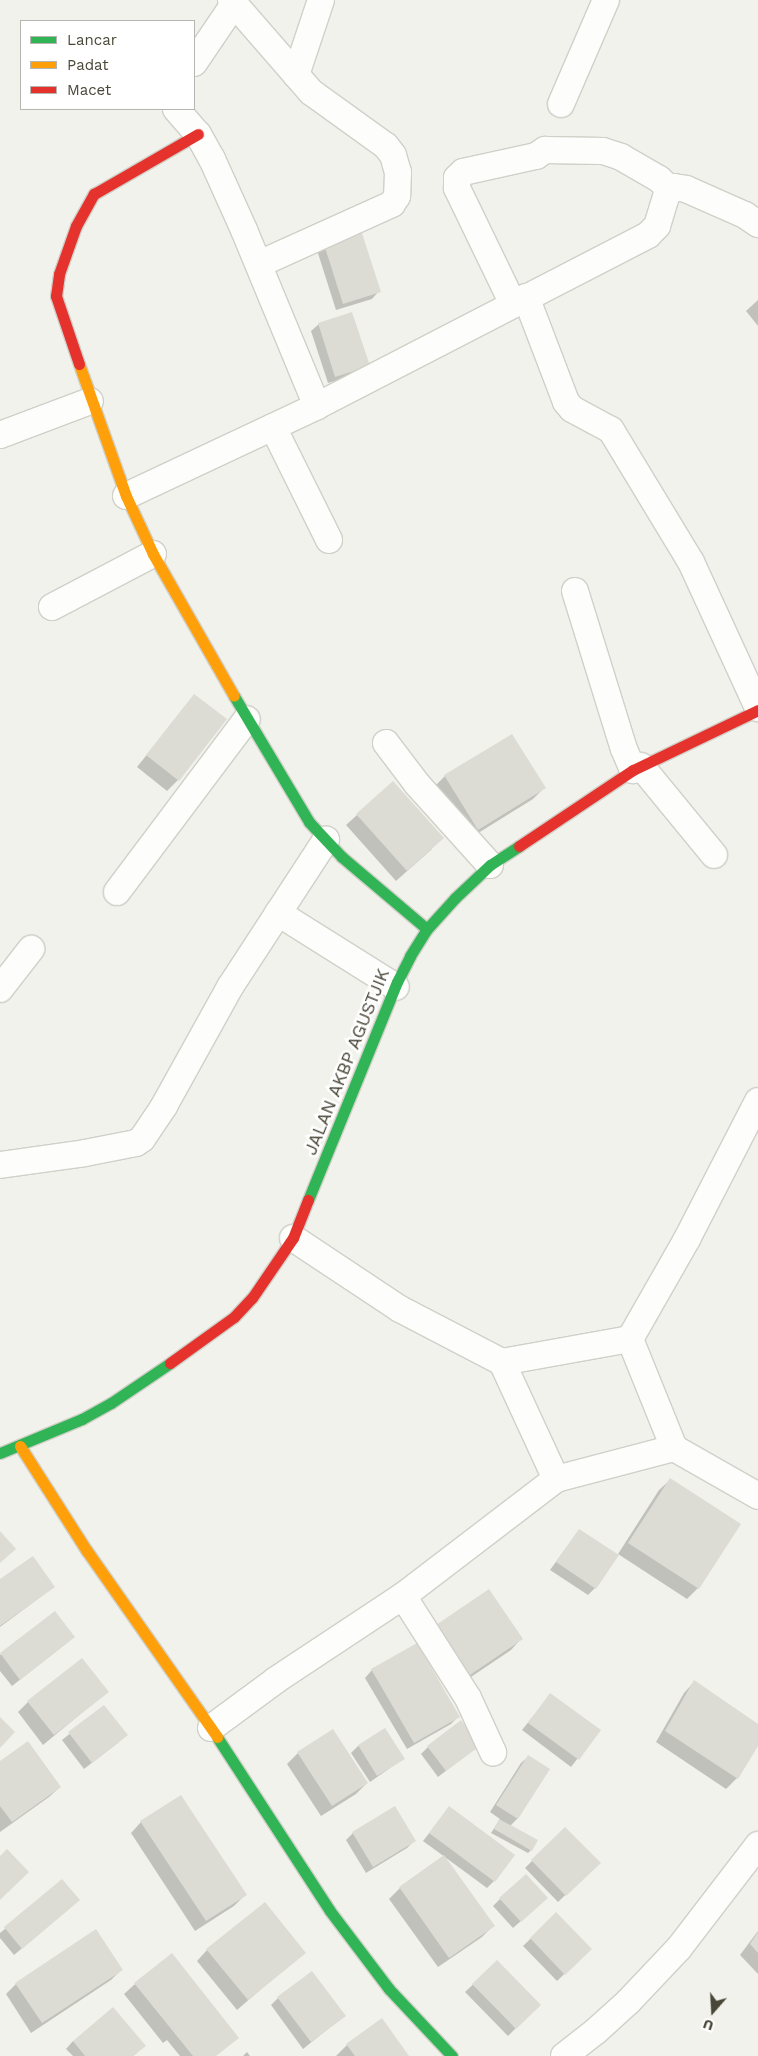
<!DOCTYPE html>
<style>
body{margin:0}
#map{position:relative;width:758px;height:2056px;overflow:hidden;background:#f2f2ec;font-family:"Work Sans",sans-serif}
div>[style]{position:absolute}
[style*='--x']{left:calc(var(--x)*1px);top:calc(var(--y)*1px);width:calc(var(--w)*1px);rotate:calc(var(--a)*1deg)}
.shadow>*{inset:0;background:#0003}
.building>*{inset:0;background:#dcdbd4}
.roads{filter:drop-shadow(1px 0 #d0d0c9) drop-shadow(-1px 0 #d0d0c9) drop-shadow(0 1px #d0d0c9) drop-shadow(0 -1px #d0d0c9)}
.street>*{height:26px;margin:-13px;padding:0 13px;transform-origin:13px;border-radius:13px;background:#fdfdfc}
.fast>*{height:11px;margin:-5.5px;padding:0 5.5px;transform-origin:5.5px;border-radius:5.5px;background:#30b455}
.slow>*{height:11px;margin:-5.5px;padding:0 5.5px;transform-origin:5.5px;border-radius:5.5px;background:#ff9f0a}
.jam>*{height:11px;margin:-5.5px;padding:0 5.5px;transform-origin:5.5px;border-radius:5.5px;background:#e5322d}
span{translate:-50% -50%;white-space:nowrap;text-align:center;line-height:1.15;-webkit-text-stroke:5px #fff;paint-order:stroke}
.street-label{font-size:18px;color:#494737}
.legend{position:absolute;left:20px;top:20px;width:175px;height:90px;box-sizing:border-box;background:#fff;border:1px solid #b6b5af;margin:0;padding:6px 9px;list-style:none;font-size:15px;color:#494737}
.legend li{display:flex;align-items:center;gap:10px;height:25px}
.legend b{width:25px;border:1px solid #b6b5af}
.north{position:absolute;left:688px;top:1986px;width:50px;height:50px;-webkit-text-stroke:4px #fff;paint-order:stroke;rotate:199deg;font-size:14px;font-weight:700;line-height:20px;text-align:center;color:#494737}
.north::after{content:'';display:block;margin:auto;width:18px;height:22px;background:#494737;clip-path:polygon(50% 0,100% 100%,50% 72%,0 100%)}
</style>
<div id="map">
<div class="shadow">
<div style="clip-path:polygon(323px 239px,379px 291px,372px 299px,336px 310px,316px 247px)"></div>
<div style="clip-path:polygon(758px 300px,758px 326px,746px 311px)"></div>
<div style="clip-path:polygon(351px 314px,361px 373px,328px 383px,311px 331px,319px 324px)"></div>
<div style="clip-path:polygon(194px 696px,178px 780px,167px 791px,137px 767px)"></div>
<div style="clip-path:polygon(511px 736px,544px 788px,533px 799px,467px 840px,434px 787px,445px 776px)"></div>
<div style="clip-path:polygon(357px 815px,432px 849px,396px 881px,346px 825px)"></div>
<div style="clip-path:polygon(670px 1480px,739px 1524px,698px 1588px,687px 1599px,618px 1554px,659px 1490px)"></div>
<div style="clip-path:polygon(579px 1530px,595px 1588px,588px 1595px,550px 1570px)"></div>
<div style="clip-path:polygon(0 1581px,54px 1587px,0 1627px)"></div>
<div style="clip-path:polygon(55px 1612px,74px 1637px,12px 1686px,0 1671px,0 1655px)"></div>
<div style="clip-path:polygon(426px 1636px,521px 1639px,511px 1650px,459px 1685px)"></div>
<div style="clip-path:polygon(372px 1670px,458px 1717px,451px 1724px,407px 1749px,365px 1678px)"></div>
<div style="clip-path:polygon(694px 1682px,758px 1725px,758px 1744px,737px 1778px,726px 1789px,656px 1742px,684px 1693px)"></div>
<div style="clip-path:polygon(107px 1692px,43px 1745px,18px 1712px,28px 1702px)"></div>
<div style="clip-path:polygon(550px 1695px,599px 1731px,571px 1767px,522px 1730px)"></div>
<div style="clip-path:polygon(104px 1706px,119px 1742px,84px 1769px,62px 1740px)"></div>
<div style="clip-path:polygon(358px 1746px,403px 1759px,370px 1782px,351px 1753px)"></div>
<div style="clip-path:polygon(478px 1746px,438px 1777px,421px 1754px,428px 1747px)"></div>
<div style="clip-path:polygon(298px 1753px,367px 1783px,356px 1794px,321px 1816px,287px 1764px)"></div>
<div style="clip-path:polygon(529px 1756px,549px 1769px,517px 1819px,510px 1826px,531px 1850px,528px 1853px,491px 1833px,500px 1819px,490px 1812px,521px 1763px)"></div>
<div style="clip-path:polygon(0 1762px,60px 1787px,49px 1797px,0 1832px)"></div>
<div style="clip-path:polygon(394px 1808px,414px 1841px,407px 1848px,366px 1873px,346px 1840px,353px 1833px)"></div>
<div style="clip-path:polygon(449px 1808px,494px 1881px,487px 1888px,423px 1841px)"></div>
<div style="clip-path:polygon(141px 1822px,245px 1895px,234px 1906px,195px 1931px,131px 1833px)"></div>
<div style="clip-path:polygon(565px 1828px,599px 1863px,558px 1902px,525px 1868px)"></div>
<div style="clip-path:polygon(444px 1857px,493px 1926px,482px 1937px,438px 1967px,389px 1899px,400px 1888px)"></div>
<div style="clip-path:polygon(62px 1881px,79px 1900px,14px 1955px,0 1938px,0 1933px)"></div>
<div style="clip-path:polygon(500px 1899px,539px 1905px,513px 1928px,493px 1906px)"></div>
<div style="clip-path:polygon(556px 1914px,590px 1949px,557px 1981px,523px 1946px)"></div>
<div style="clip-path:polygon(758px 1931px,758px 1974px,740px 1955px)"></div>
<div style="clip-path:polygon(207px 1950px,304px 1952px,237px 2010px,197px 1961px)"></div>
<div style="clip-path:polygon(497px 1962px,539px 2005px,508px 2036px,465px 1992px)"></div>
<div style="clip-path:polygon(122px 1969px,111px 1980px,31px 2033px,6px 1994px,16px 1984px)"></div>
<div style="clip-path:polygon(135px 1984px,216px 2056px,180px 2056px,167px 2040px,163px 2043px,124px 1994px)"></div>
<div style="clip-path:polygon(278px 1998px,344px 2016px,303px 2049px,271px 2005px)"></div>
<div style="clip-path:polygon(382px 2020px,407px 2056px,336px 2056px,347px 2045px)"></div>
<div style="clip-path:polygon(73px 2041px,137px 2053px,133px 2056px,73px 2056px,66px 2049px)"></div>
<div style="clip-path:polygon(247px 2052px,250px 2056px,243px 2056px)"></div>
</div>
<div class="building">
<div style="clip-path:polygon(360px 227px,381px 292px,343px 304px,322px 238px)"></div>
<div style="clip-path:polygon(352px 312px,370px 366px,335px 377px,318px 323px)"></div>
<div style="clip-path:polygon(194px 694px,227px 719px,179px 781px,146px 755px)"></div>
<div style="clip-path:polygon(512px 734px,546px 788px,478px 830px,444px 775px)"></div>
<div style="clip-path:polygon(393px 781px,444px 838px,407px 871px,356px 814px)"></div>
<div style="clip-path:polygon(670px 1478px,741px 1524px,699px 1589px,628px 1543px)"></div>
<div style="clip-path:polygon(579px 1529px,619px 1555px,596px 1589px,556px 1562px)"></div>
<div style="clip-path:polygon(0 1531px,16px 1549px,0 1563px)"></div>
<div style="clip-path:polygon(33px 1556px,55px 1587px,0 1626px,0 1579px)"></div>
<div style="clip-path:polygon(489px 1589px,523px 1639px,470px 1675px,436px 1625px)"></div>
<div style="clip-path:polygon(55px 1611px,75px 1637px,20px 1680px,0 1653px)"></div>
<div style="clip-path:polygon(417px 1643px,460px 1717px,414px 1743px,371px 1669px)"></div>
<div style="clip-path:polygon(82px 1658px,109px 1692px,54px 1735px,27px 1701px)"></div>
<div style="clip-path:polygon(694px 1680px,758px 1724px,758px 1746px,738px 1779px,665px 1731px)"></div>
<div style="clip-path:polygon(550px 1693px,601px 1730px,579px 1760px,528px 1723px)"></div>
<div style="clip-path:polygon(104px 1705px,128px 1735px,92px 1763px,68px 1732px)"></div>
<div style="clip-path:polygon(0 1717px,15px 1732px,0 1748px)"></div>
<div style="clip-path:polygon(461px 1720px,480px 1746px,446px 1771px,427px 1746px)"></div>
<div style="clip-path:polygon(385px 1728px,405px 1759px,377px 1776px,358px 1745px)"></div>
<div style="clip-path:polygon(333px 1729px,368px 1783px,332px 1806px,297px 1752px)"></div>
<div style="clip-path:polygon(28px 1741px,61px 1787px,12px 1822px,0 1806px,0 1761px)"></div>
<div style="clip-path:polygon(528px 1755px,550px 1769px,518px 1819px,496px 1805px)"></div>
<div style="clip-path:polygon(181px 1795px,247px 1895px,206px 1921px,140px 1821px)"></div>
<div style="clip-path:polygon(395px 1806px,416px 1841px,373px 1867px,352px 1832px)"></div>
<div style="clip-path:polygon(449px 1806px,515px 1855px,495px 1882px,429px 1833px)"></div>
<div style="clip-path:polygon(499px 1819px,538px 1840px,532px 1851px,494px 1829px)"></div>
<div style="clip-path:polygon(565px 1827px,601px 1863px,566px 1896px,531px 1860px)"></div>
<div style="clip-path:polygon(7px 1849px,29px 1872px,0 1900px,0 1856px)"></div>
<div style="clip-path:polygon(444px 1855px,495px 1926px,449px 1958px,399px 1887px)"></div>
<div style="clip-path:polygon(526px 1874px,548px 1898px,521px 1922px,499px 1898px)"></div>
<div style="clip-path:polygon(62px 1879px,80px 1900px,22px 1949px,4px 1927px)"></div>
<div style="clip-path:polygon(265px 1902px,306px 1953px,248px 2000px,206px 1949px)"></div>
<div style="clip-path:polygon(556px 1912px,592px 1949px,565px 1975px,530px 1938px)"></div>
<div style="clip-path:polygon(96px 1929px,123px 1970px,42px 2023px,15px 1983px)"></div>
<div style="clip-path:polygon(758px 1932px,758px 1953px,750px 1944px)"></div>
<div style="clip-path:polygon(172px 1953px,239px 2038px,216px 2056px,193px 2056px,134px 1983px)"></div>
<div style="clip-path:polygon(497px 1960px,541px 2005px,516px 2029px,472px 1984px)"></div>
<div style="clip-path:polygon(312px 1971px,346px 2016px,311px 2042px,277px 1997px)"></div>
<div style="clip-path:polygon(113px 2007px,146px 2046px,133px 2056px,85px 2056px,73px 2041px)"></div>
<div style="clip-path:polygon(382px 2018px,409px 2056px,355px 2056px,346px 2044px)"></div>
</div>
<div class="roads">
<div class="street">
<div style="--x:231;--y:0;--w:122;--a:49"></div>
<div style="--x:311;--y:92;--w:92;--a:35.8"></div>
<div style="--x:386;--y:146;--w:11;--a:52"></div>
<div style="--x:393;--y:155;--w:18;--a:74"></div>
<div style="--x:398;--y:172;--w:24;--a:92"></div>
<div style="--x:397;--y:196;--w:9;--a:122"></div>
<div style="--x:392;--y:204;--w:146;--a:155.7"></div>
<div style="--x:194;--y:63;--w:71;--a:-55.9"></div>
<div style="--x:296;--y:75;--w:79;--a:-71.6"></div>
<div style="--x:561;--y:104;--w:113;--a:-66.6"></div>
<div style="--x:176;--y:109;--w:33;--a:49"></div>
<div style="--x:198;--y:134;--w:29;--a:61"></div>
<div style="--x:212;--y:159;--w:78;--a:65.7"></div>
<div style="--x:244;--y:230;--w:191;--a:67.5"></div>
<div style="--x:526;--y:297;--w:112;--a:69.1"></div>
<div style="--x:566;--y:402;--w:9;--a:49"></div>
<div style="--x:572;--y:409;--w:44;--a:28.3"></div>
<div style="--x:611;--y:430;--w:154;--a:58.8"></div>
<div style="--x:691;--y:562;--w:161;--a:65.3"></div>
<div style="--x:513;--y:304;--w:129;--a:-115.8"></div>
<div style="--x:457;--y:188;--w:10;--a:-90"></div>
<div style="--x:457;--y:178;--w:8;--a:-45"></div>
<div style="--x:463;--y:172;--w:75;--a:-12.4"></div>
<div style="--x:536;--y:156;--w:11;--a:-34"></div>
<div style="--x:545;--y:150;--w:58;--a:1"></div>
<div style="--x:603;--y:151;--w:19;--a:18"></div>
<div style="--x:621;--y:157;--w:44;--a:30.1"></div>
<div style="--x:659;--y:179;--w:15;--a:42"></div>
<div style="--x:273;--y:427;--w:126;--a:63.6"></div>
<div style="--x:0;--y:435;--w:96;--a:-20.7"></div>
<div style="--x:126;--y:496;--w:211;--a:-25.2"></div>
<div style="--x:317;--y:406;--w:373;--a:-27.3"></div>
<div style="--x:648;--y:235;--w:13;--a:-45"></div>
<div style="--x:657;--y:226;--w:34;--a:-73"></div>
<div style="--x:667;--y:194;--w:10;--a:-45"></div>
<div style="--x:674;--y:187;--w:12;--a:9"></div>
<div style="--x:686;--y:189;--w:64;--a:23.8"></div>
<div style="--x:745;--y:215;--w:16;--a:35"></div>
<div style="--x:575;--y:591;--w:165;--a:72.8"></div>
<div style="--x:624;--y:749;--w:23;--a:67"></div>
<div style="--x:52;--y:607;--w:114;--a:-27.7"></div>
<div style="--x:386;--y:743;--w:51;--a:52.9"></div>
<div style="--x:417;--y:784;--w:109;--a:48"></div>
<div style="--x:641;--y:766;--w:115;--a:50.6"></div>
<div style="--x:117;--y:892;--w:216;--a:-53.1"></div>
<div style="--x:278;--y:913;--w:139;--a:32.1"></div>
<div style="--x:0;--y:989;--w:51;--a:-52.2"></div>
<div style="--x:0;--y:1165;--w:86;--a:-8"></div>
<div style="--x:85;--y:1153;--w:52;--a:-11.1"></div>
<div style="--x:136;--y:1143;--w:7;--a:-34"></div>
<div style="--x:142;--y:1139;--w:40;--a:-56"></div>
<div style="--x:164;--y:1106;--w:136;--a:-61"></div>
<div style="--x:230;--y:987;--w:176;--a:-56.9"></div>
<div style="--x:293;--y:1238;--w:128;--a:33.6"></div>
<div style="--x:400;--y:1309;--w:115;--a:27.5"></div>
<div style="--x:630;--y:1339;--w:115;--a:-60.3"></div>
<div style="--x:687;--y:1239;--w:155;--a:-62.8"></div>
<div style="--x:556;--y:1479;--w:129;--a:-114.8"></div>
<div style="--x:502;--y:1362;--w:130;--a:-10.2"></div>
<div style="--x:630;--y:1339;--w:118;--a:68"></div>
<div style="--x:403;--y:1596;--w:121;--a:57.5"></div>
<div style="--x:468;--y:1698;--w:60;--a:65.2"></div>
<div style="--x:211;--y:1728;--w:81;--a:-36.4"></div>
<div style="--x:276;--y:1680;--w:152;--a:-33.5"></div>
<div style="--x:403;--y:1596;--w:193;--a:-37.4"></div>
<div style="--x:556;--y:1479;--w:122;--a:-14.7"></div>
<div style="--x:674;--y:1448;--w:97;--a:29.7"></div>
<div style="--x:564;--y:2056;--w:41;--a:-38"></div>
<div style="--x:596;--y:2031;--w:43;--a:-42.2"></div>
<div style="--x:628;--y:2002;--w:74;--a:-46.6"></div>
<div style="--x:679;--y:1948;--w:130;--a:-52.5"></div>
</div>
<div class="fast">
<div style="--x:234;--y:696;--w:147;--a:59.2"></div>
<div style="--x:309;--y:822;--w:48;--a:46.7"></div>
<div style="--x:342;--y:857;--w:111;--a:40.3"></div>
<div style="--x:308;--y:1200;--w:235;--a:-67.8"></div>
<div style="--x:397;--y:982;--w:29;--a:-63"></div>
<div style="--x:410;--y:956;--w:32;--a:-58"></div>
<div style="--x:427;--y:929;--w:42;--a:-47.9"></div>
<div style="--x:455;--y:898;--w:48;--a:-43.3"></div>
<div style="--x:490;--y:865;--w:35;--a:-33"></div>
<div style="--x:0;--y:1453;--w:89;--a:-22.5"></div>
<div style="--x:82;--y:1419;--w:33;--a:-29"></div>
<div style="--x:111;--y:1403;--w:71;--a:-34.1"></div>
<div style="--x:217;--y:1737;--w:207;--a:57"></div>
<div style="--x:330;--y:1911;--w:98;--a:52.9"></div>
<div style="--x:389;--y:1989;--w:92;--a:46.8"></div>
</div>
<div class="slow">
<div style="--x:79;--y:364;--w:140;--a:70.4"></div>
<div style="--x:126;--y:496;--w:64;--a:65"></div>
<div style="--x:153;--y:554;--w:163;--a:60.3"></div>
<div style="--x:20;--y:1446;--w:125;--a:57.5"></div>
<div style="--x:87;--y:1551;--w:227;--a:55"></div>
</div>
<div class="jam">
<div style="--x:79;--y:364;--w:72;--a:-108.7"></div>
<div style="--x:56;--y:296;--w:22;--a:-82"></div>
<div style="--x:59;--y:274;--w:51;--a:-70.5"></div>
<div style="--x:76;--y:226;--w:37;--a:-61"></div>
<div style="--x:94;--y:194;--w:120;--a:-30"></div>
<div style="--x:519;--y:846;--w:137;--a:-33.7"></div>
<div style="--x:633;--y:770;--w:139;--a:-25.6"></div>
<div style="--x:170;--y:1363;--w:79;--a:-35.7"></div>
<div style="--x:234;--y:1317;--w:26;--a:-47"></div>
<div style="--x:252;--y:1298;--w:73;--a:-55.7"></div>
<div style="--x:293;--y:1238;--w:41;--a:-68.5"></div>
</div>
</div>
<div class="street-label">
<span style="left:347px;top:1062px;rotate:-68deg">JALAN AKBP AGUSTJIK</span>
</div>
<ul class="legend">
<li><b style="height:6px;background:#30b455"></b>Lancar</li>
<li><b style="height:6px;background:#ff9f0a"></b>Padat</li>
<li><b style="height:6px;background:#e5322d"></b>Macet</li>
</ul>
<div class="north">U</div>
</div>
